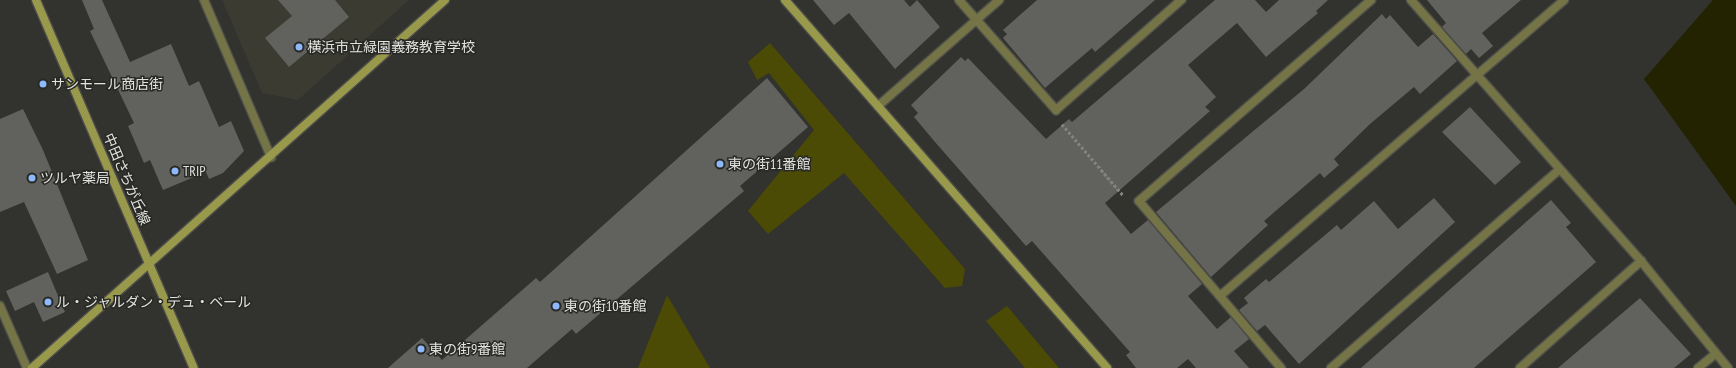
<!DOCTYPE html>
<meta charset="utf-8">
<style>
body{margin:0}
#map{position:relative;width:1736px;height:368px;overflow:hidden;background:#32322e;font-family:"PT Sans Narrow","Noto Sans JP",sans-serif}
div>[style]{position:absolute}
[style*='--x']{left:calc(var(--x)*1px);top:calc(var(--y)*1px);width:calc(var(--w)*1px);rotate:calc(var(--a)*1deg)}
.built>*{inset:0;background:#3b3b32}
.green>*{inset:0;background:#4b4b06}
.water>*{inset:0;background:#232301}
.building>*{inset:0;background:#61625d}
.path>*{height:2.5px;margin-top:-1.25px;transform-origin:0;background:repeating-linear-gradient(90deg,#82827e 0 3px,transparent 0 5px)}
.roads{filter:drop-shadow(1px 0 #4e4e4a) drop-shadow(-1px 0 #4e4e4a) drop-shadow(0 1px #4e4e4a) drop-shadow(0 -1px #4e4e4a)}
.street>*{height:8px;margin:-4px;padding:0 4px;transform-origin:4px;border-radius:4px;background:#747446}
.secondary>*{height:8px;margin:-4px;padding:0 4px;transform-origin:4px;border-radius:4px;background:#99994c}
.dots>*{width:11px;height:11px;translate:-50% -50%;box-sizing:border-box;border:2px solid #282824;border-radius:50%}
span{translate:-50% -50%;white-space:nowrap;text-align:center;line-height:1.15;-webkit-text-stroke:3px #282824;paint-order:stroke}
.poi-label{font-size:14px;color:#e1e1de}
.left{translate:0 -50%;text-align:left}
.street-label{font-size:14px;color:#e1e1de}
</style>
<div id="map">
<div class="built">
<div style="clip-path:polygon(222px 0,409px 0,298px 100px,262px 93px)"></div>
</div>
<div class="green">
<div style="clip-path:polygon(770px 43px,965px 269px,962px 286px,945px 288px,844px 173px,768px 234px,748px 211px,814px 130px,769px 73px,757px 80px,748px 62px)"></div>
<div style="clip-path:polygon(667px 295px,710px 368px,638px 368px)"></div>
<div style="clip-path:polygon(1007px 306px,1059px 368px,1025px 368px,986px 321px)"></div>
</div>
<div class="water">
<div style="clip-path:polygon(1713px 0,1736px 0,1736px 206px,1644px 79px)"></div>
</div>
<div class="building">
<div style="clip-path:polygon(82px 0,102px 0,130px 62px,171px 44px,189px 86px,199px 81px,219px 127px,231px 121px,244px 151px,223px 173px,209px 179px,206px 172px,163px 190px,150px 160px,144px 163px,128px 126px,134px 123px,90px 31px,94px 29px)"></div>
<div style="clip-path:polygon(278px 0,335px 0,349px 17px,289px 67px,265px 38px,292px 16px)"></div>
<div style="clip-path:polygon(813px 0,904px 0,910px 7px,917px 0,940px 27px,895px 69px,849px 13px,834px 25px)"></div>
<div style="clip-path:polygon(1037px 0,1155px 0,1095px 52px,1092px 48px,1045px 88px,1003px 38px,1007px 34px,1003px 30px)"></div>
<div style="clip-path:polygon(1215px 0,1255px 0,1266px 12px,1279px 0,1328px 0,1316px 11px,1318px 13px,1266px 57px,1237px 23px,1188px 65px,1216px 97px,1205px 107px,1210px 111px,1105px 203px,1131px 234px,1148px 220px,1202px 284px,1188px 296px,1217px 329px,1231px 317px,1249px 339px,1234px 351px,1249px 368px,1196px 368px,1188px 359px,1177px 368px,1136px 368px,1126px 355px,1130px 352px,1032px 241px,1026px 246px,935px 142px,914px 117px,918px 113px,911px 105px,961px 57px,965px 61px,968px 58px,1046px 139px,1069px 119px,1072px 122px)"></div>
<div style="clip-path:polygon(1427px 0,1521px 0,1482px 33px,1493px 46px,1479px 58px,1471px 49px,1466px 54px,1442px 27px,1446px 23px)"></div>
<div style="clip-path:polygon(1382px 14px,1386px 19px,1390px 15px,1418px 47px,1433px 34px,1457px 61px,1420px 94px,1414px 87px,1370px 124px,1334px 159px,1339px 165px,1324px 178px,1320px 173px,1264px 221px,1268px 225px,1211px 277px,1156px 212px,1304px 89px)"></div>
<div style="clip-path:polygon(767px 78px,808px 127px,740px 186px,744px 191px,576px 334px,572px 329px,527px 368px,388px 368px,422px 338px,442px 360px,536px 278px,540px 282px)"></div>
<div style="clip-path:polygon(1470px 107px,1521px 162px,1495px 185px,1442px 132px)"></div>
<div style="clip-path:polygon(23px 109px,43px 150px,88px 260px,57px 274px,24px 202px,0 212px,0 119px)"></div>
<div style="clip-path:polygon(1434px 198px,1455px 222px,1299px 364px,1265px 325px,1257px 331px,1239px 310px,1248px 303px,1244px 298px,1266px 279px,1269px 282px,1337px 225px,1341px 230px,1374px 201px,1398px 229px)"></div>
<div style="clip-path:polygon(1551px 200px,1571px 223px,1566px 227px,1596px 262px,1474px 368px,1361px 368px)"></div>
<div style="clip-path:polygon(48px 272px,65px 312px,43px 322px,34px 302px,15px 311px,6px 291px)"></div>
<div style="clip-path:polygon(1640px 298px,1691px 354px,1674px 368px,1558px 368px)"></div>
</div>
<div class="path">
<div style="--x:1062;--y:124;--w:95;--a:49.3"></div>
</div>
<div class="roads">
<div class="street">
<div style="--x:204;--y:0;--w:171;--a:66.9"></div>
<div style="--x:959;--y:0;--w:147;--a:48.6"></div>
<div style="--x:1056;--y:110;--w:167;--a:-41.3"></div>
<div style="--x:1411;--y:0;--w:348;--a:48.6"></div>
<div style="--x:1641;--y:261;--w:138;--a:50.9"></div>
<div style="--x:878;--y:106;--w:161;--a:-41.2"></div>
<div style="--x:1220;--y:296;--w:454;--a:-40.7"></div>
<div style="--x:0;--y:306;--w:68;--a:66.5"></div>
<div style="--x:1281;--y:368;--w:219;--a:-130.4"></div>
<div style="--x:1139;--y:201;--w:307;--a:-40.9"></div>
<div style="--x:1331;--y:368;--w:303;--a:-41"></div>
<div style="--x:1520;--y:368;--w:162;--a:-41.5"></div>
<div style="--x:1698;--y:368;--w:22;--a:-39"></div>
</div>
<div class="secondary">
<div style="--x:36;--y:0;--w:400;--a:66.8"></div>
<div style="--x:785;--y:0;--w:489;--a:48.8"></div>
<div style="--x:32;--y:368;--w:553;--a:-41.7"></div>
</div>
</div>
<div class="dots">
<div style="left:299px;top:47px;background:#8db9fc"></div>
<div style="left:43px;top:84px;background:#8db9fc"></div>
<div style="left:720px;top:164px;background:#8db9fc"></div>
<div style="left:175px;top:171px;background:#8db9fc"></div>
<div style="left:32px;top:178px;background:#8db9fc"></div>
<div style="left:48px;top:302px;background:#8db9fc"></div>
<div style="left:556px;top:306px;background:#8db9fc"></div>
<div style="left:421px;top:349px;background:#8db9fc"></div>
</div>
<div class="poi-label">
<span class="left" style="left:307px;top:47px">横浜市立緑園義務教育学校</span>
<span class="left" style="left:51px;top:84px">サンモール商店街</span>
<span class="left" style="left:728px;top:164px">東の街11番館</span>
<span class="left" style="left:183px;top:171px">TRIP</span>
<span class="left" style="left:40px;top:178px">ツルヤ薬局</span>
<span class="left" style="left:56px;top:302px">ル・ジャルダン・デュ・ベール</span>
<span class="left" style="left:564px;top:306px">東の街10番館</span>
<span class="left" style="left:429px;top:349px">東の街9番館</span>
</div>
<div class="street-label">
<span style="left:127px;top:179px;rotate:67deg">中田さちが丘線</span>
</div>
</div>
